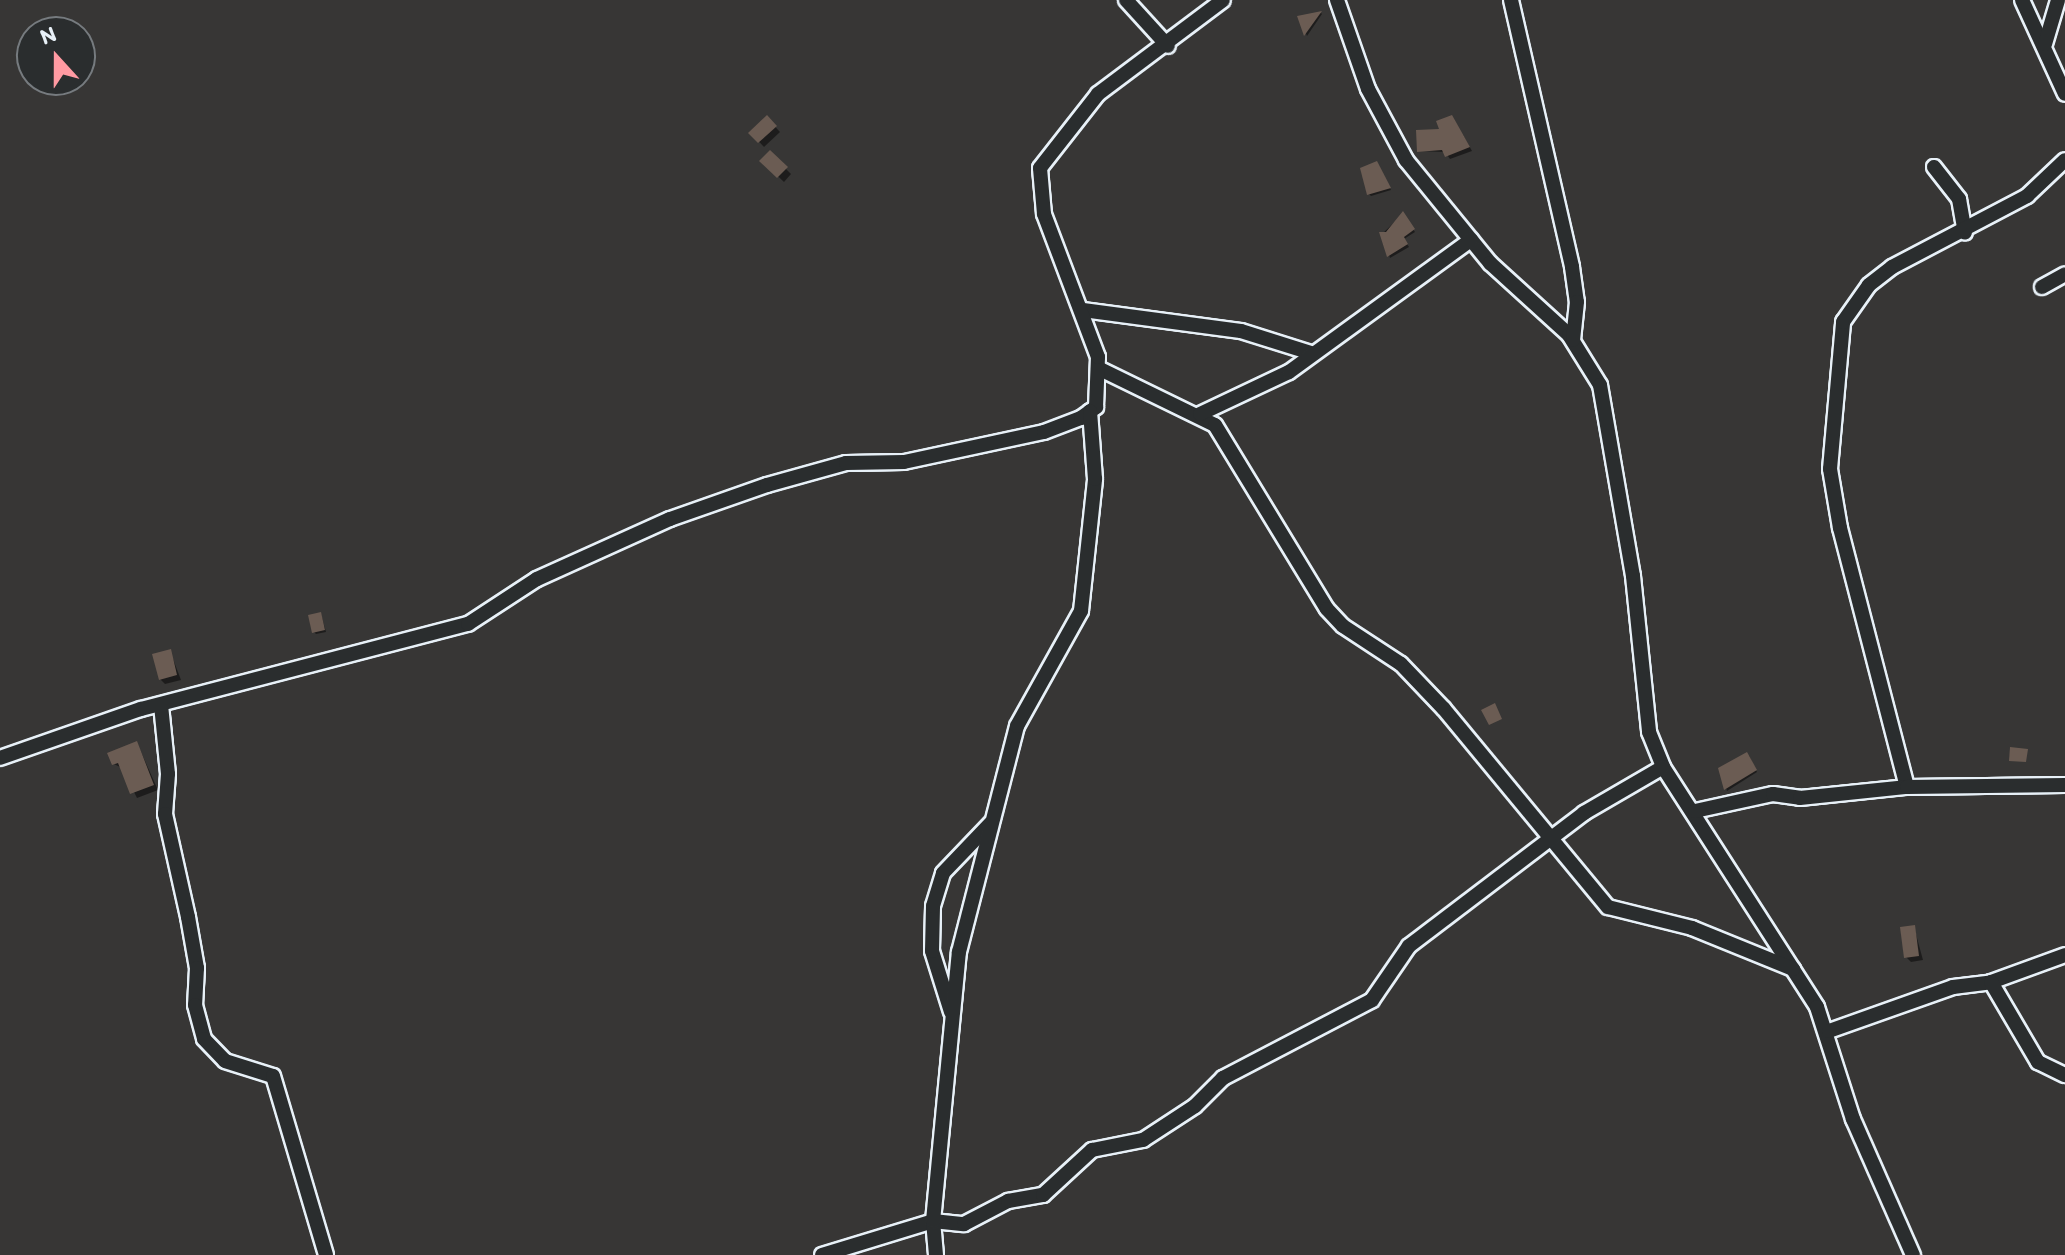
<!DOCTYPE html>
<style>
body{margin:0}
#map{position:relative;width:2065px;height:1255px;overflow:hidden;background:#373635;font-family:Itim,sans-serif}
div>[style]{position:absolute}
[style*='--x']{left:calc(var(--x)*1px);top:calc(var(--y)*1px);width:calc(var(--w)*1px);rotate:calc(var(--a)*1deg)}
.shadow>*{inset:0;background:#0007}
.building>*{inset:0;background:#6b5c53}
.roads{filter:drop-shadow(2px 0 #e8f1f8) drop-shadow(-2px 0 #e8f1f8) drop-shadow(0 2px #e8f1f8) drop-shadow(0 -2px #e8f1f8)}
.street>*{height:14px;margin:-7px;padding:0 7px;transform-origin:7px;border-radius:7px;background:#2a2d2e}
span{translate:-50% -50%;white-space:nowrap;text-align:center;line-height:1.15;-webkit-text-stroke:7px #2a2d2e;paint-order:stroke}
.north{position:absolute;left:16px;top:16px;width:80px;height:80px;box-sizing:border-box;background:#2a2d2e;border:2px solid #767b7f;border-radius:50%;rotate:339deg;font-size:22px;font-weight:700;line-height:32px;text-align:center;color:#e8f1f8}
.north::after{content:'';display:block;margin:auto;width:28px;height:36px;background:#ff9aa2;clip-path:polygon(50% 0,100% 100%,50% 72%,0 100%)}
</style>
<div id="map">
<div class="shadow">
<div style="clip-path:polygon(1321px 13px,1322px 14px,1307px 36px,1299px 18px)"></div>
<div style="clip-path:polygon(767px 118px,780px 132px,764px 147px,751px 133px)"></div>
<div style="clip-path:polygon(1463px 135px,1472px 151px,1450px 159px,1445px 152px,1419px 151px)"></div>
<div style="clip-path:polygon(770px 153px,791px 174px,784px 182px,762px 161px)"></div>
<div style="clip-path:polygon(1378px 165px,1391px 190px,1371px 196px,1369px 194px)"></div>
<div style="clip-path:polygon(1403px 214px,1415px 232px,1404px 239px,1409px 247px,1390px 258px,1382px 234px)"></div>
<div style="clip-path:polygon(321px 614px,326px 632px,316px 634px,314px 632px)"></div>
<div style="clip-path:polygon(170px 651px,181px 680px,165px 684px,160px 679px)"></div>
<div style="clip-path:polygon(137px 743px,158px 790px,137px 798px,122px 768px,114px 764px)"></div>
<div style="clip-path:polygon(1749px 756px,1757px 772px,1727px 791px,1720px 769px)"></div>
<div style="clip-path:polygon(1914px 927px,1923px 960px,1911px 962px,1906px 957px)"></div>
</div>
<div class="building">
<div style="clip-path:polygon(1322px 11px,1304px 36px,1297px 16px)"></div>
<div style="clip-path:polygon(767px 115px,777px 126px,758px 143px,748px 133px)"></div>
<div style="clip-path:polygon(1452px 115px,1470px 147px,1445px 157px,1442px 150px,1417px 152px,1416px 130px,1439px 129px,1436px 121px)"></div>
<div style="clip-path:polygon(770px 150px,788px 167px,777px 178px,759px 161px)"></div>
<div style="clip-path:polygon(1377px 161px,1391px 188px,1367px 195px,1360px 168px)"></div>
<div style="clip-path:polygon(1403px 211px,1415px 229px,1404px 237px,1408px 244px,1387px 257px,1379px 232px,1386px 232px)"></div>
<div style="clip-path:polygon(321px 612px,325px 630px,312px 633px,308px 615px)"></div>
<div style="clip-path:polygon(171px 649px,177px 675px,159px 680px,152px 654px)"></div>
<div style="clip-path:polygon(1495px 703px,1502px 719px,1489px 725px,1481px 710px)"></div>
<div style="clip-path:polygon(137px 741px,154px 785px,130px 794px,118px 763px,112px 765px,107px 753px)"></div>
<div style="clip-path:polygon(2010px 747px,2028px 749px,2026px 762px,2009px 761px)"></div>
<div style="clip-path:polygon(1747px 752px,1757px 770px,1724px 790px,1718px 768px)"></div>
<div style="clip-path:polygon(1915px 925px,1919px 956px,1904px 958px,1900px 927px)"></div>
</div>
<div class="roads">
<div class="street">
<div style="--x:1126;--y:0;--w:62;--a:47.6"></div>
<div style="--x:1337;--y:0;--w:94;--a:70.8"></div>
<div style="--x:1368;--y:89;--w:81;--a:61.8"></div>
<div style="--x:1406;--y:160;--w:133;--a:50.8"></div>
<div style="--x:1490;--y:263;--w:107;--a:42.3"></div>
<div style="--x:1569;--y:335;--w:59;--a:58.2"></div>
<div style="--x:1600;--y:385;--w:194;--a:80.2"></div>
<div style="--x:1633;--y:576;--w:157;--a:84.1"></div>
<div style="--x:1649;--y:732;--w:38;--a:68"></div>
<div style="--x:1663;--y:767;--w:285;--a:57.3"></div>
<div style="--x:1817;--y:1007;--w:118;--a:72.2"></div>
<div style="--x:1853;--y:1119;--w:149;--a:66.2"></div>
<div style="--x:1511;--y:0;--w:274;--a:77.1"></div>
<div style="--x:1572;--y:267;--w:35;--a:82"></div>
<div style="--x:1577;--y:302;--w:38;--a:96"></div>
<div style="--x:2022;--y:0;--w:103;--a:65.4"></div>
<div style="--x:2045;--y:44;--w:46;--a:-73.5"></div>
<div style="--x:1934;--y:167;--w:41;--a:52"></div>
<div style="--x:1959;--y:199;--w:34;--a:80"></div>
<div style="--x:2042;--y:287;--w:26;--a:-29"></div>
<div style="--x:1083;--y:310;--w:159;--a:7.6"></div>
<div style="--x:1241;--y:331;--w:73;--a:17.4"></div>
<div style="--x:1098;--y:368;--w:130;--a:26"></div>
<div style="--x:1215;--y:425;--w:215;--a:58.7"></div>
<div style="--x:1327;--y:609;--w:23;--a:47"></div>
<div style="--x:1343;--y:626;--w:69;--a:33.2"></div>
<div style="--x:1401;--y:664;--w:62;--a:46.3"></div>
<div style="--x:1444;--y:709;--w:257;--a:50.4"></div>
<div style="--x:1608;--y:907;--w:87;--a:14"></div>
<div style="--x:1692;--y:928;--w:109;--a:22.1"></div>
<div style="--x:1200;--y:414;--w:98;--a:-25.3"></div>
<div style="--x:1289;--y:372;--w:225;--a:-36"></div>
<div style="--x:161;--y:705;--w:69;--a:84.2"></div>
<div style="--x:168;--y:774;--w:40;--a:94.3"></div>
<div style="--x:165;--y:814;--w:106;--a:77.4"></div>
<div style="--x:188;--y:917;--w:52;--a:80"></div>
<div style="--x:197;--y:968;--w:37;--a:93"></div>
<div style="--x:195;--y:1005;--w:35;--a:75"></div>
<div style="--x:204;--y:1039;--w:30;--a:46"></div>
<div style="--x:225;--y:1061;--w:50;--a:17.4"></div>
<div style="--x:273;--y:1076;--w:187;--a:73.5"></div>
<div style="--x:0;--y:758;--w:149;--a:-19.2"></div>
<div style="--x:141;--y:709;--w:338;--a:-14.6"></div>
<div style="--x:468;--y:624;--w:82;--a:-33.1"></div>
<div style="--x:537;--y:579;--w:146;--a:-24.3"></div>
<div style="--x:670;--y:519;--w:103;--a:-19.3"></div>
<div style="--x:767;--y:485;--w:82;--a:-15.6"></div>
<div style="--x:846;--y:463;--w:58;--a:-1"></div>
<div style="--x:904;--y:462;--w:143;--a:-12.1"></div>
<div style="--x:1044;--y:432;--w:40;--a:-21"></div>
<div style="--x:1081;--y:418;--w:19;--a:-36"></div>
<div style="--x:1096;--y:407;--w:50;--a:-87.7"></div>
<div style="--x:1098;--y:357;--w:153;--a:-110.7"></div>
<div style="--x:1044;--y:214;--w:46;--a:-95"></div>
<div style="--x:1040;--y:168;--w:94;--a:-51.9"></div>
<div style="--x:1098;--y:94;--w:156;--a:-36.9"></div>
<div style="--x:1907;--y:787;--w:268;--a:-104.5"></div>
<div style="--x:1840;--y:528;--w:60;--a:-99.6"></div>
<div style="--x:1830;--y:469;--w:148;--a:-84.9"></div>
<div style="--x:1843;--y:322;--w:45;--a:-54.9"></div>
<div style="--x:1869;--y:285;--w:29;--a:-38"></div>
<div style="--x:1892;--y:267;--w:153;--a:-27.7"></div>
<div style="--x:2027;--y:196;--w:52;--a:-43.5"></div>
<div style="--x:1695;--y:811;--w:80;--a:-12.3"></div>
<div style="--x:1773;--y:794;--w:27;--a:8"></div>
<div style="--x:1800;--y:798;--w:108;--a:-5.9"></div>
<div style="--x:1907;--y:787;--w:158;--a:-0.7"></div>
<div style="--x:1991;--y:982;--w:79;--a:-20"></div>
<div style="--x:951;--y:1012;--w:64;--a:-107.3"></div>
<div style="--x:932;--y:951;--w:45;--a:-88.7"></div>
<div style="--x:933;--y:906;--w:34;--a:-73"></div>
<div style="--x:943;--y:873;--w:69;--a:-46.2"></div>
<div style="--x:1829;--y:1031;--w:132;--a:-19.5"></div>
<div style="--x:1953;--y:987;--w:38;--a:-7"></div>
<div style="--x:1991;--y:982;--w:93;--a:59.6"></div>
<div style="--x:2038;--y:1062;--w:30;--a:26"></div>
<div style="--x:822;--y:1255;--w:116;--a:-17"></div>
<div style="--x:933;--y:1221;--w:31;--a:6"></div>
<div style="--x:964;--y:1224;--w:50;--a:-27.6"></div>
<div style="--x:1008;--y:1201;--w:36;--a:-10"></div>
<div style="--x:1043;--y:1195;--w:67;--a:-42.6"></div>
<div style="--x:1092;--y:1150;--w:52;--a:-11.1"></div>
<div style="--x:1143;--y:1140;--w:62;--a:-33.2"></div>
<div style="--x:1195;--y:1106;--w:40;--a:-45"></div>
<div style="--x:1223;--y:1078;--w:168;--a:-27.6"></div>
<div style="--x:1372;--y:1000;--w:65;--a:-55.6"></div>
<div style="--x:1409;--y:946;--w:220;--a:-37.2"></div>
<div style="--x:1584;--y:813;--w:91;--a:-30.2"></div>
<div style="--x:936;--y:1255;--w:34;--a:-95"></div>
<div style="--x:933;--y:1221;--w:270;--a:-84.5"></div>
<div style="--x:959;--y:952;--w:233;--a:-75.6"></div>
<div style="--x:1017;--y:726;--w:132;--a:-60.9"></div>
<div style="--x:1081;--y:611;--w:133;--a:-83.9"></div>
<div style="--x:1095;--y:479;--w:68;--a:-94.2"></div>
</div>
</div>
<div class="north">N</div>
</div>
